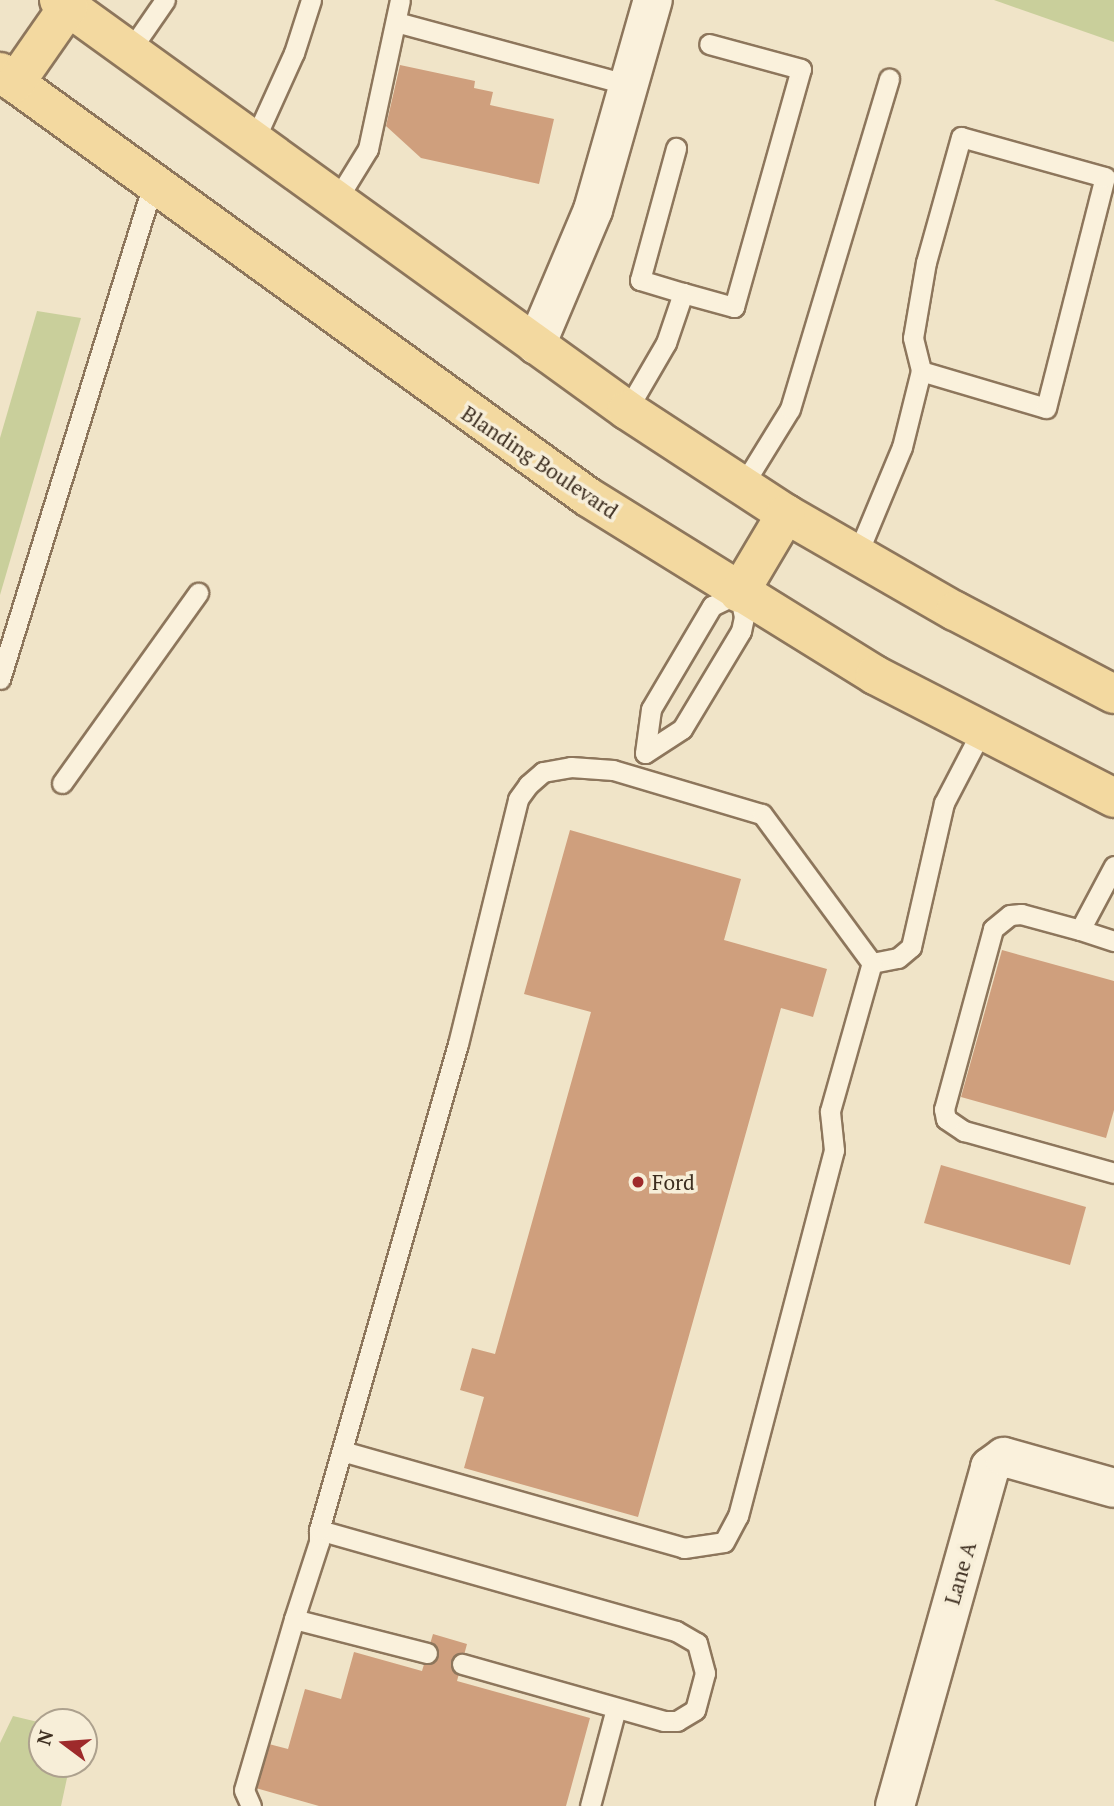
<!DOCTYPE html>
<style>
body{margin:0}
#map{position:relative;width:1114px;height:1806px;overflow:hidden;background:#f0e4c8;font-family:"PT Serif",serif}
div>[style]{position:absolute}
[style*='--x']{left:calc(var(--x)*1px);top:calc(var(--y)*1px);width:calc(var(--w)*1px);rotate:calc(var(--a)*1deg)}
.green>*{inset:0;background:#c9cf9b}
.building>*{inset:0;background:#cf9f7d}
.roads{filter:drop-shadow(2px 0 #8d765c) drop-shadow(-2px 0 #8d765c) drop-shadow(0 2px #8d765c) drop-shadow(0 -2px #8d765c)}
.lane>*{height:19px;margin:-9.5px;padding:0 9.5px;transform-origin:9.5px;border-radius:9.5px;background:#faf1dc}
.street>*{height:38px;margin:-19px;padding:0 19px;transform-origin:19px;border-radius:19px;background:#faf1dc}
.primary>*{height:38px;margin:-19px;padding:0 19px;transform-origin:19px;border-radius:19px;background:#f3d9a0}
.dots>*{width:19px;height:19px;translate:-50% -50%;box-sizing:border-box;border:4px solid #f7eed8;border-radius:50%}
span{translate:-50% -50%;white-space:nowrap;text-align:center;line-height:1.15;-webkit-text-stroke:7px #f7eed8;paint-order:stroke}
.street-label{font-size:21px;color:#3d2e20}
.poi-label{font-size:21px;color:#3d2e20}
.left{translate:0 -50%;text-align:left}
.north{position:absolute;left:28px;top:1708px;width:70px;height:70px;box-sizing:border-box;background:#f7eed8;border:2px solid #ada18e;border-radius:50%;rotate:286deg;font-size:19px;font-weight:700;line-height:28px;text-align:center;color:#3d2e20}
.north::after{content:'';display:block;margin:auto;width:24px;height:32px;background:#9e2a2b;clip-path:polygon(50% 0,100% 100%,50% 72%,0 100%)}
</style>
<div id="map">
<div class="green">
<div style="clip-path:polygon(994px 0,1114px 0,1114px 42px)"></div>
<div style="clip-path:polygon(37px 311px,81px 318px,0 595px,0 438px)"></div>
<div style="clip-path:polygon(13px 1716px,42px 1723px,42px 1764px,70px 1764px,61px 1806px,0 1806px,0 1743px)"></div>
</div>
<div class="building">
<div style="clip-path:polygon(400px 65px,475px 81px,474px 88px,493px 92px,490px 105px,554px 119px,539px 184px,421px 158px,386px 126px)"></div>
<div style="clip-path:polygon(570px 830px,741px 879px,724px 940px,827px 969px,813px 1017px,781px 1008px,638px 1517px,464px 1468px,484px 1397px,460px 1390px,472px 1348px,495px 1354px,591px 1012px,524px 994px)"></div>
<div style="clip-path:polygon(1002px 950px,1114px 981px,1114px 1110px,1106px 1138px,961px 1097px)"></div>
<div style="clip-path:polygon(941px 1165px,1086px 1207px,1070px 1265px,924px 1223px)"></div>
<div style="clip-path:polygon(433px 1634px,467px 1644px,457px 1681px,590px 1718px,566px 1806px,319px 1806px,252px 1787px,265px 1743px,288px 1749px,305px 1689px,341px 1699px,354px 1652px,422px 1671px)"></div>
</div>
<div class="roads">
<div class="lane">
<div style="--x:396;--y:22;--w:241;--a:15.1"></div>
<div style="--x:129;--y:52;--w:63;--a:-55.3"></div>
<div style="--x:254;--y:141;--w:97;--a:-65.6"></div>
<div style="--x:294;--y:53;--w:56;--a:-72.2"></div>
<div style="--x:336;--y:201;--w:61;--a:-58.4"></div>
<div style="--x:368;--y:149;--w:152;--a:-77.9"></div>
<div style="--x:683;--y:293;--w:53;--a:15.4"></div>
<div style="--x:734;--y:307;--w:247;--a:-74.3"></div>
<div style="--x:801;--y:69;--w:95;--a:-164.8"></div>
<div style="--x:627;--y:410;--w:78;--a:-59.8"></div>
<div style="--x:666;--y:343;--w:53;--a:-71.2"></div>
<div style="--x:683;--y:293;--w:45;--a:-163.2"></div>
<div style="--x:640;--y:280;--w:137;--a:-74.7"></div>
<div style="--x:743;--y:485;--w:89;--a:-58.3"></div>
<div style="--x:790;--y:409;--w:345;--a:-73.3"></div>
<div style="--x:857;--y:555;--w:117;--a:-67.4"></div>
<div style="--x:902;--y:447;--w:78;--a:-76"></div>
<div style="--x:921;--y:371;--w:130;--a:16.5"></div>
<div style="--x:1046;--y:408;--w:238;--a:-75.7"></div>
<div style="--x:1105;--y:177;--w:149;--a:-164.5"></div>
<div style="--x:961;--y:137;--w:130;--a:105.6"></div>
<div style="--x:926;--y:262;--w:77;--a:99.7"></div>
<div style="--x:913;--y:338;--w:34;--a:76"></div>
<div style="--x:739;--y:593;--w:25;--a:78"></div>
<div style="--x:744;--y:617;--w:14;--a:102"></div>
<div style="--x:741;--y:631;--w:114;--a:121"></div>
<div style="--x:682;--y:729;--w:44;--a:147"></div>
<div style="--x:645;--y:753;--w:44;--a:-82.2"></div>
<div style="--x:651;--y:709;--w:120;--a:-59.4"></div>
<div style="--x:712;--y:606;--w:30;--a:-26"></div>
<div style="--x:0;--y:679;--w:518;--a:-72.82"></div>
<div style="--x:62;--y:783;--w:234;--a:-54.4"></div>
<div style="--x:1114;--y:866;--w:72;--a:118"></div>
<div style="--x:1080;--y:930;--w:36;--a:18"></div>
<div style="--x:1080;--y:930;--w:61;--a:-164.8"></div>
<div style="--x:1021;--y:914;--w:11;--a:175"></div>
<div style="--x:1010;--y:915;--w:22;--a:141"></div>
<div style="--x:993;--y:929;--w:187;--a:105.2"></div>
<div style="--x:944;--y:1109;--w:10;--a:79"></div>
<div style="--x:946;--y:1119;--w:22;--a:34"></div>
<div style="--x:964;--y:1131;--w:156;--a:15.6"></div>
<div style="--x:872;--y:963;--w:26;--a:-11"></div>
<div style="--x:898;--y:958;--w:17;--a:-40"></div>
<div style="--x:911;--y:947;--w:148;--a:-77.1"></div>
<div style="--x:944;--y:803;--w:82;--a:-62.5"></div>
<div style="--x:342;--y:1451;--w:355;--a:15.8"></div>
<div style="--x:684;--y:1548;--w:40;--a:-8.5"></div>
<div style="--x:724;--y:1542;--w:30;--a:-62"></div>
<div style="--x:738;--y:1516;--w:378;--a:-75.3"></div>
<div style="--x:834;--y:1150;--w:39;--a:-96"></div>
<div style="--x:830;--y:1111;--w:154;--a:-74.2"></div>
<div style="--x:319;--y:1530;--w:371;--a:15.8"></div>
<div style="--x:676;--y:1631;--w:24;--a:30"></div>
<div style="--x:697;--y:1643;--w:31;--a:75"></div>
<div style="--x:705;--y:1673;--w:38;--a:105"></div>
<div style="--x:695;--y:1710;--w:21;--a:149"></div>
<div style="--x:677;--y:1721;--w:13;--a:180"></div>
<div style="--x:664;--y:1721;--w:210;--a:-164.2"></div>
<div style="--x:427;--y:1653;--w:137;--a:-165.7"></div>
<div style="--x:294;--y:1619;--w:81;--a:-72"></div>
<div style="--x:319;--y:1542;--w:12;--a:-90"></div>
<div style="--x:319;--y:1530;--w:505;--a:-74.04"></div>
<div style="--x:458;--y:1044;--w:252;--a:-76.2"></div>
<div style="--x:518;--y:799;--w:17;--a:-54"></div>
<div style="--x:528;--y:785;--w:20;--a:-41"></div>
<div style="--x:543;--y:772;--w:28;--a:-10"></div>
<div style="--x:571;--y:767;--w:42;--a:4.1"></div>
<div style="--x:613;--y:770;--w:155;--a:16.5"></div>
<div style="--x:762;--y:814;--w:185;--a:53.6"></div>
<div style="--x:251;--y:1806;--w:17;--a:-114"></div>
<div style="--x:244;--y:1790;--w:178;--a:-73.7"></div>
<div style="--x:590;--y:1806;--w:101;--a:-75.1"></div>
</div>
<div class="street">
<div style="--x:536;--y:345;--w:147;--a:-67.1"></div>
<div style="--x:593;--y:210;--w:218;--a:-74.1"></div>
<div style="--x:895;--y:1806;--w:352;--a:-74.3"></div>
<div style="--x:990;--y:1467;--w:17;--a:-36"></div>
<div style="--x:1004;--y:1457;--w:114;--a:15.7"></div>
</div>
<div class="primary">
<div style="--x:59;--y:0;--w:701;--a:35.82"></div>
<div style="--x:627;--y:410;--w:190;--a:33.2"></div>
<div style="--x:786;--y:514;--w:195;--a:29.9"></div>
<div style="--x:955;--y:611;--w:179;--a:27.6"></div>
<div style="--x:0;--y:72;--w:726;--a:35.86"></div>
<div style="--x:588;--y:497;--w:338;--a:31.8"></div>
<div style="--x:875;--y:675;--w:269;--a:27.2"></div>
<div style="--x:15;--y:83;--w:93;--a:-55.1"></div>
<div style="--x:739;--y:593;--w:92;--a:-59.3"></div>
</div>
</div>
<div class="dots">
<div style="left:638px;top:1182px;background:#9e2a2b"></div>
</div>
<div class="street-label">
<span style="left:540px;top:462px;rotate:34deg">Blanding Boulevard</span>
<span style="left:960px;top:1573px;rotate:-74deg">Lane A</span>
</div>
<div class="poi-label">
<span class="left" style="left:652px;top:1182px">Ford</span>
</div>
<div class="north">N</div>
</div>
